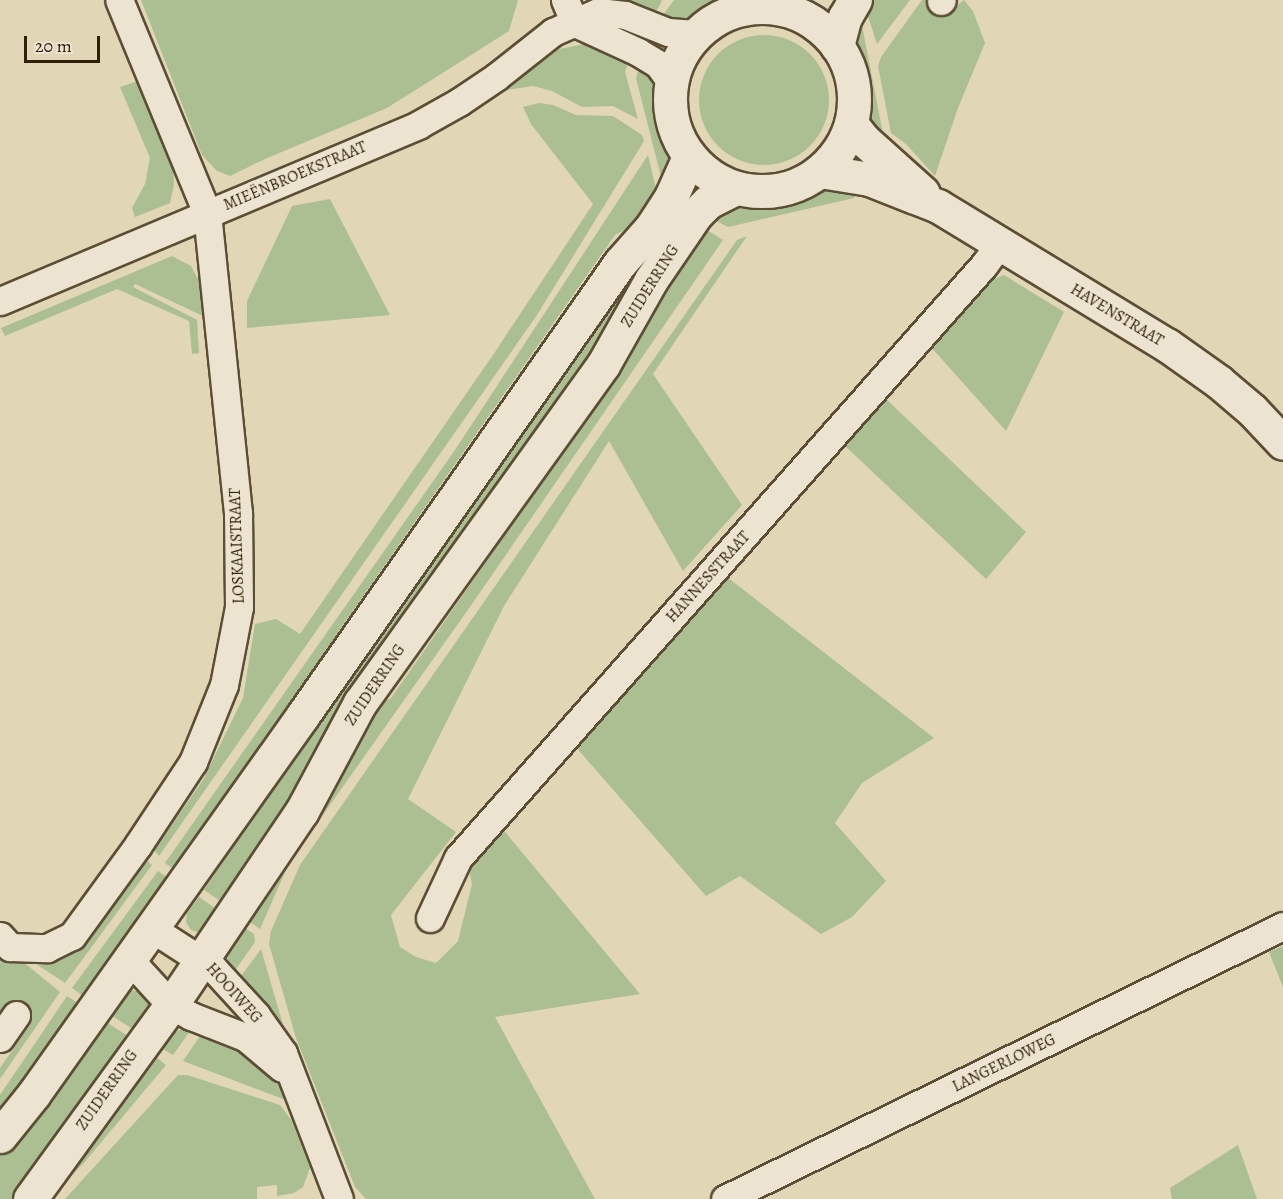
<!DOCTYPE html>
<meta charset="utf-8">
<style>
body{margin:0}
#map{position:relative;width:1283px;height:1199px;overflow:hidden;background:#e1d6b6;font-family:Alegreya,serif}
div>[style]{position:absolute}
[style*='--x']{left:calc(var(--x)*1px);top:calc(var(--y)*1px);width:calc(var(--w)*1px);rotate:calc(var(--a)*1deg)}
.green>*{inset:0;background:#acbf93}
.round{border-radius:50%}
.roads{filter:drop-shadow(2px 0 #5c4e34) drop-shadow(-2px 0 #5c4e34) drop-shadow(0 2px #5c4e34) drop-shadow(0 -2px #5c4e34)}
.street>*{height:27px;margin:-13.5px;padding:0 13.5px;transform-origin:13.5px;border-radius:13.5px;background:#ece4d0}
.secondary>*{height:33px;margin:-16.5px;padding:0 16.5px;transform-origin:16.5px;border-radius:16.5px;background:#ece4d0}
.secondary>.ring{margin:-16.5px;padding:0;box-sizing:content-box;background:none;border:33px solid #ece4d0;border-radius:50%}
span{translate:-50% -50%;white-space:nowrap;text-align:center;line-height:1.15;-webkit-text-stroke:6px #ece4d0;paint-order:stroke}
.street-label{font-size:16px;color:#2f2008}
.scale{position:absolute;left:24px;top:36px;width:76px;height:27px;box-sizing:border-box;border:3px solid #2f2008;border-top:0;padding-left:8px;font-size:18px;line-height:21px;white-space:nowrap;color:#2f2008;-webkit-text-stroke:4px #ece4d0;paint-order:stroke}
</style>
<div id="map">
<div class="green">
<div style="clip-path:polygon(141px 0,518px 0,509px 31px,387px 108px,265px 159px,230px 176px,217px 171px,202px 155px)"></div>
<div style="clip-path:polygon(607px 0,661px 0,662px 1px,654px 15px)"></div>
<div style="clip-path:polygon(674px 0,731px 0,688px 20px,660px 19px)"></div>
<div style="clip-path:polygon(867px 0,910px 0,877px 44px,866px 10px)"></div>
<div style="clip-path:polygon(922px 0,937px 0,953px 9px,964px 0,973px 11px,985px 43px,958px 108px,935px 176px,907px 145px,891px 133px,878px 66px,881px 57px)"></div>
<div style="clip-path:polygon(861px 20px,884px 139px,871px 129px,867px 113px,865px 83px,853px 35px)"></div>
<div class="round" style="left:699px;top:35px;width:130px;height:130px"></div>
<div style="clip-path:polygon(585px 44px,607px 45px,630px 57px,625px 72px,638px 119px,613px 106px,582px 107px,552px 91px,533px 86px,506px 90px,559px 49px)"></div>
<div style="clip-path:polygon(640px 64px,657px 85px,659px 117px,671px 159px,662px 181px,636px 78px)"></div>
<div style="clip-path:polygon(138px 81px,173px 164px,174px 185px,170px 203px,135px 217px,132px 208px,145px 184px,150px 158px,120px 87px)"></div>
<div style="clip-path:polygon(539px 103px,553px 105px,576px 115px,613px 116px,642px 135px,644px 141px,537px 315px,159px 856px,154px 850px,203px 780px,243px 698px,255px 624px,276px 619px,300px 634px,495px 352px,593px 204px,531px 124px,523px 107px)"></div>
<div style="clip-path:polygon(648px 155px,657px 193px,638px 223px,615px 235px,336px 635px,332px 659px,182px 875px,165px 863px,455px 450px)"></div>
<div style="clip-path:polygon(825px 187px,860px 187px,854px 198px,728px 227px,707px 216px,737px 201px,758px 205px,784px 202px)"></div>
<div style="clip-path:polygon(330px 199px,390px 315px,247px 328px,247px 301px,292px 206px)"></div>
<div style="clip-path:polygon(686px 215px,229px 907px,204px 890px,607px 296px)"></div>
<div style="clip-path:polygon(699px 225px,723px 240px,472px 604px,289px 863px,260px 929px,243px 917px,376px 706px,391px 698px,577px 432px)"></div>
<div style="clip-path:polygon(747px 236px,653px 374px,742px 505px,683px 571px,609px 441px,504px 606px,408px 799px,456px 832px,391px 915px,400px 947px,416px 957px,436px 963px,458px 941px,472px 884px,468px 865px,501px 827px,640px 994px,495px 1017px,595px 1199px,366px 1199px,355px 1187px,296px 1038px,269px 944px,271px 931px,300px 865px,737px 240px)"></div>
<div style="clip-path:polygon(172px 256px,191px 266px,201px 285px,203px 316px,135px 284px,133px 287px,197px 320px,199px 353px,192px 354px,189px 321px,117px 289px,5px 336px,1px 328px)"></div>
<div style="clip-path:polygon(1004px 275px,1064px 312px,1006px 431px,930px 346px,983px 284px)"></div>
<div style="clip-path:polygon(885px 398px,1026px 532px,986px 579px,843px 444px)"></div>
<div style="clip-path:polygon(727px 577px,934px 738px,862px 783px,835px 823px,886px 881px,852px 917px,821px 934px,740px 876px,706px 896px,574px 745px)"></div>
<div style="clip-path:polygon(145px 859px,152px 865px,65px 983px,33px 962px,47px 962px,67px 957px,91px 938px)"></div>
<div style="clip-path:polygon(158px 871px,174px 882px,90px 1001px,72px 988px)"></div>
<div style="clip-path:polygon(199px 897px,224px 914px,203px 934px,191px 930px,186px 922px,187px 913px)"></div>
<div style="clip-path:polygon(239px 924px,254px 934px,255px 942px,232px 975px,228px 968px,227px 946px)"></div>
<div style="clip-path:polygon(1283px 946px,1283px 987px,1269px 952px)"></div>
<div style="clip-path:polygon(261px 949px,286px 1035px,236px 983px)"></div>
<div style="clip-path:polygon(6px 957px,22px 961px,60px 992px,0 1079px,0 1068px,30px 1025px,7px 1009px,0 1018px,0 962px)"></div>
<div style="clip-path:polygon(127px 989px,147px 994px,153px 1003px,140px 1034px,105px 1011px)"></div>
<div style="clip-path:polygon(67px 996px,86px 1008px,0 1117px,0 1095px)"></div>
<div style="clip-path:polygon(98px 1017px,133px 1039px,22px 1199px,0 1199px,0 1156px)"></div>
<div style="clip-path:polygon(193px 1027px,173px 1055px,161px 1048px,170px 1035px,181px 1029px)"></div>
<div style="clip-path:polygon(204px 1030px,243px 1046px,284px 1085px,291px 1102px,183px 1061px)"></div>
<div style="clip-path:polygon(156px 1057px,166px 1065px,83px 1164px,52px 1195px,42px 1199px,105px 1130px)"></div>
<div style="clip-path:polygon(178px 1075px,187px 1075px,280px 1105px,292px 1121px,310px 1168px,303px 1187px,294px 1193px,277px 1196px,277px 1185px,257px 1187px,257px 1199px,65px 1199px)"></div>
<div style="clip-path:polygon(1238px 1145px,1257px 1199px,1172px 1199px,1170px 1188px)"></div>
</div>
<div class="roads">
<div class="street">
<div style="--x:565;--y:0;--w:25;--a:67"></div>
<div style="--x:941;--y:1;--w:1;--a:-45"></div>
<div style="--x:575;--y:23;--w:69;--a:24.7"></div>
<div style="--x:638;--y:52;--w:23;--a:31"></div>
<div style="--x:658;--y:64;--w:22;--a:54"></div>
<div style="--x:0;--y:301;--w:454;--a:-22.8"></div>
<div style="--x:418;--y:125;--w:47;--a:-29.3"></div>
<div style="--x:459;--y:102;--w:45;--a:-34"></div>
<div style="--x:496;--y:77;--w:73;--a:-38.3"></div>
<div style="--x:553;--y:32;--w:49;--a:-24"></div>
<div style="--x:598;--y:12;--w:27;--a:6"></div>
<div style="--x:625;--y:15;--w:46;--a:21.6"></div>
<div style="--x:668;--y:32;--w:28;--a:4"></div>
<div style="--x:430;--y:918;--w:66;--a:-65"></div>
<div style="--x:458;--y:858;--w:793;--a:-48.43"></div>
<div style="--x:984;--y:265;--w:26;--a:-54"></div>
<div style="--x:151;--y:928;--w:74;--a:32.8"></div>
<div style="--x:213;--y:968;--w:64;--a:47.5"></div>
<div style="--x:256;--y:1015;--w:47;--a:54.6"></div>
<div style="--x:283;--y:1053;--w:156;--a:69"></div>
<div style="--x:0;--y:936;--w:15;--a:48"></div>
<div style="--x:10;--y:947;--w:37;--a:2"></div>
<div style="--x:47;--y:948;--w:28;--a:-26"></div>
<div style="--x:72;--y:936;--w:112;--a:-54"></div>
<div style="--x:138;--y:845;--w:100;--a:-56.5"></div>
<div style="--x:193;--y:762;--w:83;--a:-68.1"></div>
<div style="--x:224;--y:685;--w:79;--a:-79.1"></div>
<div style="--x:239;--y:607;--w:94;--a:-90.6"></div>
<div style="--x:238;--y:513;--w:302;--a:-95.9"></div>
<div style="--x:207;--y:213;--w:230;--a:-112.4"></div>
<div style="--x:129;--y:959;--w:62;--a:47.6"></div>
<div style="--x:171;--y:1005;--w:23;--a:29"></div>
<div style="--x:191;--y:1016;--w:58;--a:21.3"></div>
<div style="--x:245;--y:1037;--w:48;--a:40"></div>
<div style="--x:0;--y:1038;--w:28;--a:-55"></div>
<div style="--x:725;--y:1199;--w:621;--a:-26.07"></div>
</div>
<div class="secondary">
<div class="ring" style="left:670px;top:7px;width:151px;height:151px"></div>
<div style="--x:837;--y:46;--w:30;--a:-75"></div>
<div style="--x:845;--y:17;--w:20;--a:-60"></div>
<div style="--x:851;--y:124;--w:21;--a:51"></div>
<div style="--x:864;--y:140;--w:79;--a:41.9"></div>
<div style="--x:820;--y:171;--w:50;--a:9.3"></div>
<div style="--x:869;--y:179;--w:74;--a:21.4"></div>
<div style="--x:938;--y:206;--w:268;--a:31.3"></div>
<div style="--x:1167;--y:345;--w:64;--a:35.4"></div>
<div style="--x:1219;--y:382;--w:43;--a:40.3"></div>
<div style="--x:1252;--y:410;--w:45;--a:46.8"></div>
<div style="--x:0;--y:1136;--w:53;--a:-51.2"></div>
<div style="--x:33;--y:1095;--w:466;--a:-54.6"></div>
<div style="--x:303;--y:715;--w:552;--a:-54.96"></div>
<div style="--x:620;--y:263;--w:47;--a:-48.5"></div>
<div style="--x:651;--y:228;--w:37;--a:-57"></div>
<div style="--x:671;--y:197;--w:44;--a:-65.8"></div>
<div style="--x:30;--y:1199;--w:240;--a:-54"></div>
<div style="--x:171;--y:1005;--w:234;--a:-56"></div>
<div style="--x:302;--y:811;--w:123;--a:-61.8"></div>
<div style="--x:360;--y:703;--w:416;--a:-54.3"></div>
<div style="--x:603;--y:365;--w:98;--a:-60.5"></div>
<div style="--x:651;--y:280;--w:80;--a:-55.7"></div>
<div style="--x:696;--y:214;--w:17;--a:-45"></div>
<div style="--x:708;--y:202;--w:31;--a:-27"></div>
</div>
</div>
<div class="street-label">
<span style="left:295px;top:176px;rotate:-23deg">MIEËNBROEKSTRAAT</span>
<span style="left:650px;top:286px;rotate:-58deg">ZUIDERRING</span>
<span style="left:1117px;top:315px;rotate:31deg">HAVENSTRAAT</span>
<span style="left:237px;top:546px;rotate:-92deg">LOSKAAISTRAAT</span>
<span style="left:708px;top:577px;rotate:-48deg">HANNESSTRAAT</span>
<span style="left:375px;top:685px;rotate:-56deg">ZUIDERRING</span>
<span style="left:234px;top:993px;rotate:48deg">HOOIWEG</span>
<span style="left:1004px;top:1063px;rotate:-26deg">LANGERLOWEG</span>
<span style="left:107px;top:1090px;rotate:-55deg">ZUIDERRING</span>
</div>
<div class="scale">20 m</div>
</div>
